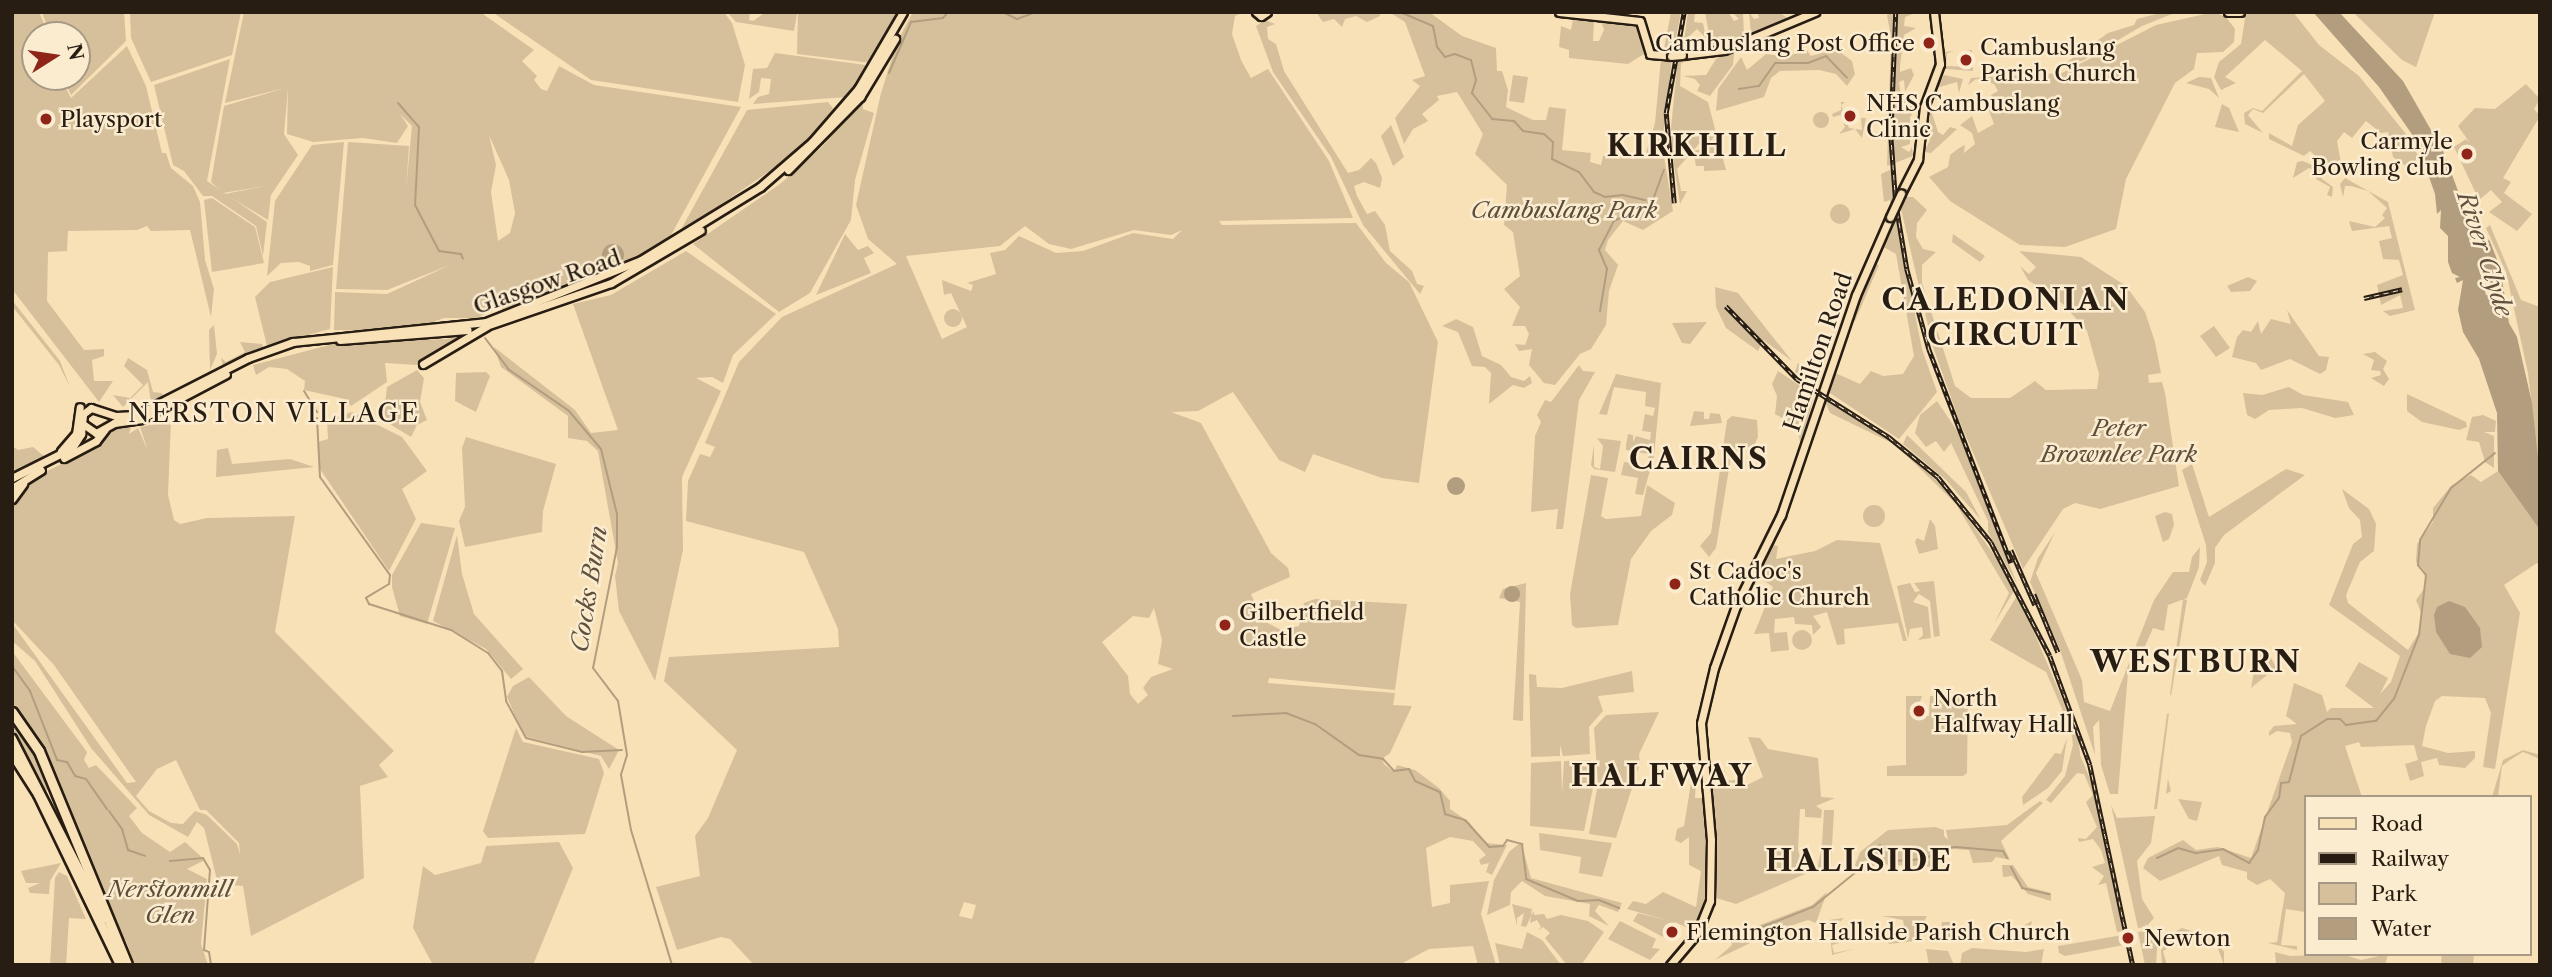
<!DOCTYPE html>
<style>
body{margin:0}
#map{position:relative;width:2552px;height:977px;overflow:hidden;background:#f9e1b7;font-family:"Libre Caslon Text",serif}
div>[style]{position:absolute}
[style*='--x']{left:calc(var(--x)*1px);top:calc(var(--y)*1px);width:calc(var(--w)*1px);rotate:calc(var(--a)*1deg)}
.green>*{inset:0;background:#d5c09b}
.round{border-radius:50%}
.water>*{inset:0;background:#b29e7f}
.stream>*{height:2px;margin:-1px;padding:0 1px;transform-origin:1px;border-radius:1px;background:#b29e7f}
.roads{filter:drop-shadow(2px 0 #281d12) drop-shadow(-2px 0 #281d12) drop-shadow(0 2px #281d12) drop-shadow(0 -2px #281d12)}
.major>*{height:7px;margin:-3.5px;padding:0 3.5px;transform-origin:3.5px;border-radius:3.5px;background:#f9e1b7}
.highway>*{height:9px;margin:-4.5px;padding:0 4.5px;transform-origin:4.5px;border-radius:4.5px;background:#f9e1b7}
.rail>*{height:4.5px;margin-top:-2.25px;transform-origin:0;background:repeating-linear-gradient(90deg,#fbecd0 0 5px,#281d12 0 10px);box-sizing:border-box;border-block:2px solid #281d12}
.bridges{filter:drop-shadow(2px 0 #281d12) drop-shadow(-2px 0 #281d12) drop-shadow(0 2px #281d12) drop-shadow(0 -2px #281d12)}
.major-bridge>*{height:7px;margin:-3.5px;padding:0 3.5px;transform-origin:3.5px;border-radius:3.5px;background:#f9e1b7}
.dots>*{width:19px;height:19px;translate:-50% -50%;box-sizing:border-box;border:4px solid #fbecd0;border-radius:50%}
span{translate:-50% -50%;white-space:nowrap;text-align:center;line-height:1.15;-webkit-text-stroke:5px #fbecd0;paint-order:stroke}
.poi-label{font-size:23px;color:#281d12}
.right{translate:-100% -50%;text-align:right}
.left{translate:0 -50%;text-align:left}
.park-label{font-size:23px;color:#5c4e3b;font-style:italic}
.street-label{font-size:23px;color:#281d12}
.water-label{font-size:24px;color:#5f513e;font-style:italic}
.quarter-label{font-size:26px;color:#281d12;letter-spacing:2px}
.district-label{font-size:30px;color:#281d12;font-weight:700;letter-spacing:2px}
.frame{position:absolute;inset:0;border:14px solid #281d12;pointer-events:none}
.legend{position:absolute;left:2304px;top:795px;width:228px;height:161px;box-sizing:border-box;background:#fbecd0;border:2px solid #a79984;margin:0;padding:9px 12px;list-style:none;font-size:21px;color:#281d12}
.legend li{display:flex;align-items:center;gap:14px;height:35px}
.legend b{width:35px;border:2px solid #a79984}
.north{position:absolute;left:21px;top:21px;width:70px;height:70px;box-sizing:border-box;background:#fbecd0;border:2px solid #a79984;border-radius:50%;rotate:78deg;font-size:19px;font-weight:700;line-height:28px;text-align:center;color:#281d12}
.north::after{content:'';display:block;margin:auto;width:24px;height:32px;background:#8f2418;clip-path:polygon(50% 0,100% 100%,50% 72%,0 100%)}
</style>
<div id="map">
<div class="green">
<div style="clip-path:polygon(12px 12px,39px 12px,49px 35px,35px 35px,35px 77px,60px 77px,71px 98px,127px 46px,146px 86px,162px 153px,166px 153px,171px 168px,193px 186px,200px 202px,205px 260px,214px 289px,211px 317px,190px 230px,151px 231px,147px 226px,137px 230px,68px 231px,67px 251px,48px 252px,47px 301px,84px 350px,104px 349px,104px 356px,92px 360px,94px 381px,113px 381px,99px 402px,12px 289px)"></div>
<div style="clip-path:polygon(42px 12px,124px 12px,126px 41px,71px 95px,62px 77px,77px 77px,77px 35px,50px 35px)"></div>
<div style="clip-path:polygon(130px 12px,241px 12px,232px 55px,151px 82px,131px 38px)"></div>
<div style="clip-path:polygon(evenodd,244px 12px,480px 12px,534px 50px,522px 61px,537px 76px,534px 80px,541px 89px,547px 91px,559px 66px,594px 85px,741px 107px,670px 237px,637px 259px,504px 314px,500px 306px,477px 318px,444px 318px,409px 331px,334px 330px,335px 292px,387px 294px,450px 265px,387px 290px,336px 289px,348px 142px,409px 146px,406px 189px,412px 126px,400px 114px,408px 126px,397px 143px,363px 138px,313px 142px,287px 134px,288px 88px,284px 134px,298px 155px,271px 195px,268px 220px,225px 194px,265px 186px,223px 193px,211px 182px,224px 106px,285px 88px,225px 103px,244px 12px,489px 135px,509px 180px,515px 213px,510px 233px,498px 241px,491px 192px,496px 165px,489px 135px)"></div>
<div style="clip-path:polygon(492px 12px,724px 12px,732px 23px,745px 65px,738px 102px,591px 80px)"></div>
<div style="clip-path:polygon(727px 12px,750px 12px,749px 20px,753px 21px,763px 14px,797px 14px,794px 31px,736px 22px)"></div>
<div style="clip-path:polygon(798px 12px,901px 12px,871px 63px,797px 54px)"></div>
<div style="clip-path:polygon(evenodd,913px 12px,1244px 12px,1235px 16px,1232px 34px,1241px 60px,1251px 78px,1268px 69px,1329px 161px,1353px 218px,1219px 221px,1222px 225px,1356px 223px,1386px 263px,1409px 282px,1438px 342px,1419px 483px,1382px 478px,1313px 454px,1305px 472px,1279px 460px,1233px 392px,1198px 411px,1171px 412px,1201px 423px,1271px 553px,1288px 568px,1290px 577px,1251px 594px,1262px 620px,1281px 630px,1299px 626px,1304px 603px,1315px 599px,1407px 604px,1395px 690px,1269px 678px,1268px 683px,1395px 693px,1393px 705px,1412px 706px,1390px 753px,1382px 759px,1384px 764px,1394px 772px,1397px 765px,1415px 770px,1439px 788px,1450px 801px,1450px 809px,1469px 822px,1485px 843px,1507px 845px,1492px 875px,1486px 872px,1489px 863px,1481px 865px,1479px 860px,1486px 855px,1473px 841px,1450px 837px,1426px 848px,1432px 907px,1450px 903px,1450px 885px,1489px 881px,1481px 914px,1496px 965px,1478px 965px,1473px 946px,1429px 949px,1399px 965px,754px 965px,730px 939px,721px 937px,677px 950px,656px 887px,700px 876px,695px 836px,708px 818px,737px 750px,664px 681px,669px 657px,839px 647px,838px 629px,804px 552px,686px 521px,688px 481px,700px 454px,710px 457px,715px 447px,705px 443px,739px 362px,782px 317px,897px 264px,868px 239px,856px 205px,881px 93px,897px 42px,913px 12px,1025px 226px,1049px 244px,1071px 249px,1134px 230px,1171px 235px,1182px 230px,1173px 239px,1133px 233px,1083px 251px,1056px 253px,1019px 236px,1005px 250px,990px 253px,996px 274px,967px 283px,973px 285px,971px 291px,942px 280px,944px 295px,951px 293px,967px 327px,942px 339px,906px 256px,1000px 246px,1025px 226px,913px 12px,1154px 608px,1162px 640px,1158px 664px,1173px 669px,1151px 677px,1143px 688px,1148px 695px,1138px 704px,1130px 694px,1128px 676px,1102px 642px,1133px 616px,1149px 618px,1154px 608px,913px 12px,964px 902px,976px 905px,972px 919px,959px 916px,964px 902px)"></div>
<div style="clip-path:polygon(1316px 12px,1380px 12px,1380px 16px,1367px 22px,1356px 16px,1345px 19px,1342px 27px,1334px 19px,1323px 22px)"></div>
<div style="clip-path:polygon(1389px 12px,1429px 12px,1462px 36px,1496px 48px,1497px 71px,1502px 71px,1508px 90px,1506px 107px,1533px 120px,1546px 120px,1549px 107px,1566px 109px,1562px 150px,1591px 153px,1590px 162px,1601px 165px,1603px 156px,1645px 156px,1655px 123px,1661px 59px,1672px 59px,1662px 144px,1673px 211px,1643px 230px,1623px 221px,1608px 240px,1605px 250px,1618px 265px,1609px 291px,1606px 325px,1591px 349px,1580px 354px,1555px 385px,1544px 383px,1529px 365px,1532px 349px,1519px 351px,1515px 344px,1525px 345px,1529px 334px,1525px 326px,1512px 326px,1520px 307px,1504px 289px,1520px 276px,1513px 232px,1504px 225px,1507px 185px,1475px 154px,1483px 134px,1457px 92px,1437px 96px,1439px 100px,1422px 114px,1428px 121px,1413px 129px,1404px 144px,1395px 118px,1420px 86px,1412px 80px,1425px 76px,1405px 22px)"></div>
<div style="clip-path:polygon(1671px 12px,1681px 12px,1674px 48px,1689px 51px,1663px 54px)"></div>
<div style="clip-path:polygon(1688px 12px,1695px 12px,1694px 22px,1703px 23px,1706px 38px,1697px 29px,1684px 41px)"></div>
<div style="clip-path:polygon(1705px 12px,1728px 12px,1734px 21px,1739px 19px,1732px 12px,1743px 12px,1744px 37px,1712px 50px)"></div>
<div style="clip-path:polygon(1749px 12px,1754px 19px,1759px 18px,1757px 12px,1779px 12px,1790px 20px,1751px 35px)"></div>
<div style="clip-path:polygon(1892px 12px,1918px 12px,1905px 17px,1904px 26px,1916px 28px,1904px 35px,1900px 66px,1900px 72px,1911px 68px,1914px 75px,1905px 92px,1904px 80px,1899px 82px,1902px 101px,1915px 96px,1919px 100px,1910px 118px,1910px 144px,1901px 147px,1909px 152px,1912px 147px,1913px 156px,1887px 166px,1891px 37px,1887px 15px)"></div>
<div style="clip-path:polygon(2164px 12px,2177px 12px,2142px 26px,2084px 60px,2060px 67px,2108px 33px,2134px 25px,2137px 19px)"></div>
<div style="clip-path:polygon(2214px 12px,2226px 17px,2235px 29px,2234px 42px,2223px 52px,2197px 53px,2194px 69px,2175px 83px,2126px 179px,2116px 229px,2065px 247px,2020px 245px,1950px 201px,1929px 177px,1948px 167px,1950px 155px,1959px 148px,1965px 145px,1964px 153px,1975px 144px,1972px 133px,1960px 125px,1972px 116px,1978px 133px,1994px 124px,1988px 108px,1982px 110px,1980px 108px,1994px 102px,1991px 95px,1998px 91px,1994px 84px,1976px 79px,1968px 85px,1971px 78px,2062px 73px,2156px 25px)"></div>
<div style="clip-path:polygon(2246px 12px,2293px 12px,2319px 45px,2359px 76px,2410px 139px,2418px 156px,2410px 169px,2393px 157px,2388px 132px,2381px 133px,2366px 121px,2352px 138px,2344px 132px,2337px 141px,2341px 163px,2323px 163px,2310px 151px,2304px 156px,2269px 139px,2269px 133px,2292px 146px,2298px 125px,2325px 101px,2304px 74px,2263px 113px,2253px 109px,2248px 115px,2263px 133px,2245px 124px,2244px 113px,2253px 108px,2262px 111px,2302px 71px,2265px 40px,2225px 77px,2236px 83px,2221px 90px,2214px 77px,2219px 62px,2241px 44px)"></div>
<div style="clip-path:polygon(2353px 12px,2435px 12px,2416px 67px,2402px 60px)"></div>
<div style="clip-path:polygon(1573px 19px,1594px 20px,1593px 41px,1599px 41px,1604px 30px,1601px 21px,1639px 24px,1644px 54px,1628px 64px,1569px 58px,1569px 50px,1559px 47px,1561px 26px,1571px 30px)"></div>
<div style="clip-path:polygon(1265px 20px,1275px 24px,1267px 27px,1268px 39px,1276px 44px,1284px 71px,1348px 173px,1359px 170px,1371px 158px,1376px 163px,1382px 178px,1380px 188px,1364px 182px,1354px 186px,1357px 196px,1367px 214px,1375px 211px,1385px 225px,1390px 251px,1412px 271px,1417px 284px,1424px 286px,1420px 294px,1363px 225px,1331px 157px,1273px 72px,1256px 26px)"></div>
<div style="clip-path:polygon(1806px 49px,1811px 56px,1836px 49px,1852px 61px,1855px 74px,1847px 86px,1836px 74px,1819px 70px,1780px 71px,1771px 78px,1764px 97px,1716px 111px,1718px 89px,1741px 57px,1747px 70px,1766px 54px,1787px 57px)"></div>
<div style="clip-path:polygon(1955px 51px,1947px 53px,1946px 66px,1972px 67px,1971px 52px,1965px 51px,1972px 50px,1973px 71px,1946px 69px,1945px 52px)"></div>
<div style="clip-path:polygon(1728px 52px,1734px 54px,1733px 65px,1710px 96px,1697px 91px,1700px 85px,1695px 79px,1683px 76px,1706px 75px,1716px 59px)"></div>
<div style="clip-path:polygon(775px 53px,866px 65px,868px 67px,847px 97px,753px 104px,758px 97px,769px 94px,771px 79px,761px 78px,759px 92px,749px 99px,753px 69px,767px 68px)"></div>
<div style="clip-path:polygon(1720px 53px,1681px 63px,1680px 86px,1708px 102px,1716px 133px,1711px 141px,1718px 140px,1721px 153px,1707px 160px,1722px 155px,1726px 170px,1704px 171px,1704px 166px,1696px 166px,1693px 151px,1706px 148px,1705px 142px,1699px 144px,1677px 169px,1681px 191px,1687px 191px,1680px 204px,1670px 138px,1678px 57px)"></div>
<div style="clip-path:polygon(230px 59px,207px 181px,267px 222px,263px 256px,256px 226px,212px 196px,203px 196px,184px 171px,173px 165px,154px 85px)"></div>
<div style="clip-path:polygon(1513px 75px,1528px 77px,1524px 103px,1509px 101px)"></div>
<div style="clip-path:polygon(1944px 75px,1963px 79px,1959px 93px,1957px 82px,1936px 88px)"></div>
<div style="clip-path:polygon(2199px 77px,2211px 78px,2219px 98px,2209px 89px,2186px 83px)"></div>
<div style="clip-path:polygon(2526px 84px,2540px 99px,2534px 109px,2540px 116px,2503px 178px,2511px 182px,2504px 193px,2532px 214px,2517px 231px,2489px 212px,2502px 202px,2491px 190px,2479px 200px,2454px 147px,2466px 139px,2470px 143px,2458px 126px,2475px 108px,2495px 109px)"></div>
<div style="clip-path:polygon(862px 99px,863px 109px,874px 113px,855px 180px,851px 220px,810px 293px,779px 312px,693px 244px,780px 184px,822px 147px)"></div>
<div style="clip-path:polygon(828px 102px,835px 111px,799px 151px,679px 233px,747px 110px)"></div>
<div style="clip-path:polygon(1841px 102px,1845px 102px,1841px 105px,1849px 128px,1862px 130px,1861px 118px,1866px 118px,1862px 138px,1855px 129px,1839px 134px,1845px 127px,1840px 115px,1833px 117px,1832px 114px,1841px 110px)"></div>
<div style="clip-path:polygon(1929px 104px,1938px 132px,1943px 135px,1950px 127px,1957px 129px,1931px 153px,1924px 152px,1930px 140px)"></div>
<div style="clip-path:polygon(2222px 104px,2229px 108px,2239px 132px,2215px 127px)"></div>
<div class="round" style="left:1813px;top:112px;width:16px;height:16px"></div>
<div style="clip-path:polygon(1391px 125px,1404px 157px,1393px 166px,1381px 136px)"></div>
<div style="clip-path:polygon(344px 142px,333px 265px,310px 271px,310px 266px,299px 262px,281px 263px,267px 276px,275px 201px,312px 145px)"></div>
<div style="clip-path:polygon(2303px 161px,2319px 168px,2322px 179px,2333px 187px,2332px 197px,2327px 195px,2330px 187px,2316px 179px,2318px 172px,2309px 168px,2293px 178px,2297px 162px)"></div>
<div style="clip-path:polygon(1892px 169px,1894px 200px,1891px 206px,1890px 200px,1884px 202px,1881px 174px)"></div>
<div style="clip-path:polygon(2345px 178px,2388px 202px,2415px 310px,2390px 316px,2383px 311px,2403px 308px,2400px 295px,2381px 305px,2377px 285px,2403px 275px,2399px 260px,2383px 259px,2379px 241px,2392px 238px,2389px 226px,2352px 231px,2349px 221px,2375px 227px,2385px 218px,2382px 215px,2387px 208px,2368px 191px,2351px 186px,2345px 186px,2343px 197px,2340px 184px)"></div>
<div style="clip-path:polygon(1906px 197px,1913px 197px,1927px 210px,1917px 223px,1916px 237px,1923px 249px,1936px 252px,1922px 265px,1922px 283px,1955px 386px,1971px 398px,2010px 398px,2035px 381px,2046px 390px,2097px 389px,2099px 374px,2087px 331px,2063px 304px,2028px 280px,2020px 266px,2029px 274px,2036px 267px,2019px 251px,2081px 257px,2126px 286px,2145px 312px,2155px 342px,2161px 373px,2148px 375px,2149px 383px,2162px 382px,2165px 393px,2179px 486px,2100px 509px,2075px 503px,2063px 509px,2023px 569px,1959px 420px,1933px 347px,1901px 209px)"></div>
<div style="clip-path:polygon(212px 198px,255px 227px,264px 263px,212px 272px,204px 200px)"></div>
<div class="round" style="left:1830px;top:204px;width:20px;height:20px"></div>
<div style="clip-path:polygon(1895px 215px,1922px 349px,1937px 392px,1899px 439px,1827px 391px,1833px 372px,1860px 384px,1871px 371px,1883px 376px,1903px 374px,1914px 356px,1896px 254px,1880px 245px)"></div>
<div style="clip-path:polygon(2490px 225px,2521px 300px,2540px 307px,2540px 474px,2528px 373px,2506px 272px,2486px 228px)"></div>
<div style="clip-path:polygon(845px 234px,858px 250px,868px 246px,874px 253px,864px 258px,871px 273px,816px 295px)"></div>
<div style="clip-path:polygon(1953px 234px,1985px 256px,1980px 262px,1952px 242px)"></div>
<div style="clip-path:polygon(686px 251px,776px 314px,733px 355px,723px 383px,712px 377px,696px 378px,721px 391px,682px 477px,683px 550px,655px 681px,619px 611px,615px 576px,618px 563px,598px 451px,587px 441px,568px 438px,568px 416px,501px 367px,494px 347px,575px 410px,591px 433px,618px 430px,573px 304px,611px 295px)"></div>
<div style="clip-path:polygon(1872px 263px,1879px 265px,1855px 321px,1852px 319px)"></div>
<div style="clip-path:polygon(333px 267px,330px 329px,267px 346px,255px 297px,270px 282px)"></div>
<div style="clip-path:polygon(2248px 277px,2257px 281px,2250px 291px,2231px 292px,2227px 286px)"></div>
<div style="clip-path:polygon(1715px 287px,1738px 293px,1792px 361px,1763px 340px,1758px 351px,1726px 328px,1716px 307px)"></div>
<div style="clip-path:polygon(12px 300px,60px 361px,70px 387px,59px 365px,12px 306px)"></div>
<div class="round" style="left:944px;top:309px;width:18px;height:18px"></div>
<div style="clip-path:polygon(2287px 310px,2319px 356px,2329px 357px,2326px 370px,2320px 374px,2290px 359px,2261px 370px,2256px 363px,2232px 357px,2237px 337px,2243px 330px,2251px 332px,2258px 321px,2261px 334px,2271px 319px,2291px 324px)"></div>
<div style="clip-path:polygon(1456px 319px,1473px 327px,1482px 356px,1501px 365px,1511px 377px,1524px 381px,1530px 376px,1532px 383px,1524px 388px,1513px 385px,1489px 404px,1491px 373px,1485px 367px,1472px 366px,1458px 332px,1442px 326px)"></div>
<div style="clip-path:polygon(1707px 322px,1690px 344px,1682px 343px,1672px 323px)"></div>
<div style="clip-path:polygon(214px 325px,217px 354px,210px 370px,209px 330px)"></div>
<div style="clip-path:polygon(2214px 326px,2230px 348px,2216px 357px,2200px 336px)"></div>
<div style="clip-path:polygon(470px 334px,417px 365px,385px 363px,387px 382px,351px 406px,345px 399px,304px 390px,305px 381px,287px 369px,269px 367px,256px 375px,253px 365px,337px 343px,447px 339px)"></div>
<div style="clip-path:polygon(240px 342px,262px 344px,264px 349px,223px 366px,221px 358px,226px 362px,245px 352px)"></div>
<div style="clip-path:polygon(2375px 352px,2387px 361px,2383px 369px,2389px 379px,2384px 386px,2371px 378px,2381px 375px,2380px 371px,2371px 370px,2374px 360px,2363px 354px)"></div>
<div style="clip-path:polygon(128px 358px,147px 370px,153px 392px,162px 393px,163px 397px,151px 403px,148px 382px,123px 407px,113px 395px,130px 398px,143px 385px,124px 366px)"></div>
<div style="clip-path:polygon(1798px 363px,1821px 377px,1817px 386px,1795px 372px)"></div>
<div style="clip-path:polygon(1579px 365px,1583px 371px,1595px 372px,1579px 400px,1563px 529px,1556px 529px,1558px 509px,1531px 512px,1535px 436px,1541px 422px,1537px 415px,1545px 400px,1551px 402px)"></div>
<div style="clip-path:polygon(417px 370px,424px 378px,420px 402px,427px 420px,417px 425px,411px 437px,383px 420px,387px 387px)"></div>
<div style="clip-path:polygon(1778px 371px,1814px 395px,1801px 447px,1797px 426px,1775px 414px,1777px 396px,1772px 384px)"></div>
<div style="clip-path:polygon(486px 372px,490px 376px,476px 412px,455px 401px,456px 373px)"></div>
<div style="clip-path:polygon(1616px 374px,1661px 383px,1654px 456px,1643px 495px,1635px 494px,1638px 478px,1621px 475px,1624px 462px,1647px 465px,1649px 454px,1626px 450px,1626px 445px,1628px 434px,1633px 435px,1633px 442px,1636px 436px,1650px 440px,1651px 432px,1642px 431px,1645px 414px,1653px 416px,1655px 408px,1645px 406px,1646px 392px,1614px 387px,1607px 415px,1599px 414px)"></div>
<div style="clip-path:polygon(2289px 387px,2303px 395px,2348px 402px,2354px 415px,2335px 418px,2302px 408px,2269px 410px,2255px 419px,2247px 415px,2243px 393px,2262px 395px)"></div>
<div style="clip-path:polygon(2407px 394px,2466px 422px,2467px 427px,2459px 430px,2422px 422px,2407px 411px)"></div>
<div style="clip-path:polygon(1824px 399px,1883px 435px,1894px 444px,1830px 413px)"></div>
<div style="clip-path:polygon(1937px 401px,1958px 432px,2017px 584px,1988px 532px,1988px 521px,1951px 443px,1944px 452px,1936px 441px,1926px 447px,1915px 433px,1920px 415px)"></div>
<div style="clip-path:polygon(1694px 411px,1704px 412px,1704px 419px,1709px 419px,1710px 413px,1720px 414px,1722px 423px,1690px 426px)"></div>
<div style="clip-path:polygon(352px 412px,402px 437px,427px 471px,402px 489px,416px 519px,389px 571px,320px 469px,318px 442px,328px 439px,327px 420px)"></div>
<div style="clip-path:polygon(2483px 415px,2496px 421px,2495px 432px,2484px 432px,2494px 436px,2494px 468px,2485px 462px,2479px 442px,2466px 440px,2472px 417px)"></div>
<div style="clip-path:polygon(1732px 416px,1757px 420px,1758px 437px,1754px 446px,1738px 449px,1731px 457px,1716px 548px,1709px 557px,1700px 546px,1711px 533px,1727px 420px)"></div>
<div style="clip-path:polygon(evenodd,171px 421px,168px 495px,174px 520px,180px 524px,207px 518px,295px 516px,275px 632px,394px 751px,379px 765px,388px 777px,360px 786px,364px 878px,251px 936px,243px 886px,218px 884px,204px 828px,197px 822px,188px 837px,149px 815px,91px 748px,35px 661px,12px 641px,12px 623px,127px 783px,136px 782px,54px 665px,12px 620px,12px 505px,23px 487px,39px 475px,82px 454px,118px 428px,131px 427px,129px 434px,138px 428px,148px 451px,140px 427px,171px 421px,176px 760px,200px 810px,206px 810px,239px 843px,240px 855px,237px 844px,207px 815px,195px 811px,183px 824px,171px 823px,149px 811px,136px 796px,157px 769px,176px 760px)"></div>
<div style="clip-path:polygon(1907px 435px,1966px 492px,1981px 520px,1945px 479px,1903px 444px)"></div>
<div style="clip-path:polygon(466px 437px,556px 464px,543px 511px,542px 532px,465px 547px,459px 521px,465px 507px,462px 448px)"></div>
<div style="clip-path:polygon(1597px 438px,1621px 441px,1615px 472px,1594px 469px,1591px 465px,1594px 445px,1594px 467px,1600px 469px,1603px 446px)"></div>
<div style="clip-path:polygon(12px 446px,18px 450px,33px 447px,46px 458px,17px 472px,12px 467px)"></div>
<div style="clip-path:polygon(228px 448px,232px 464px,290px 459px,314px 467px,216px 477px,217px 450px)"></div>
<div style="clip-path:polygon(1900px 449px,1947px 489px,2007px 573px,2014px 591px,1994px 624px,2009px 593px,1956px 504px)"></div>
<div style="clip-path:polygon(2192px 464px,2209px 517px,2286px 469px,2305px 475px,2224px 535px,2215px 548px,2215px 563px,2205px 586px,2200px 580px,2207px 562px,2206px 545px,2182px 470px)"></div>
<div style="clip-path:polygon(2498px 471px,2540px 529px,2540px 566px,2537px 563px,2504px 585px,2520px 613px,2495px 769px,2483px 767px,2491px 713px,2485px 698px,2442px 696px,2435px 701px,2426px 726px,2422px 746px,2448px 753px,2475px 751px,2475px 758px,2465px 768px,2439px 765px,2437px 758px,2421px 762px,2424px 776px,2410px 781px,2405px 764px,2418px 760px,2414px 745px,2361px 747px,2359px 742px,2345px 746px,2362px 797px,2305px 797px,2305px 912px,2286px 909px,2281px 945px,2297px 946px,2297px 950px,2268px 943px,2277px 942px,2285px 893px,2270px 879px,2257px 885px,2247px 879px,2247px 872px,2222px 865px,2219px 856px,2160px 881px,2143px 868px,2148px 858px,2183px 840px,2196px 850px,2218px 847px,2251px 858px,2292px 742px,2290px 733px,2277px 731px,2269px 736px,2269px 732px,2274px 726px,2297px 724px,2286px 716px,2294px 683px,2322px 695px,2327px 712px,2331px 708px,2374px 708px,2345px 686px,2359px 662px,2388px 678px,2380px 694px,2391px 682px,2400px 656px,2329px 605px,2353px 544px,2362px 537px,2360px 520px,2349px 508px,2342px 489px,2369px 509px,2376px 524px,2374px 551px,2360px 562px,2346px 595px,2348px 603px,2408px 650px,2418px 634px,2422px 615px,2416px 600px,2426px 586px,2424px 570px,2416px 562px,2417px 544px,2433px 522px,2433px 508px,2452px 485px,2471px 475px,2481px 482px)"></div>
<div style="clip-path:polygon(1591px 475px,1608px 478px,1601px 516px,1606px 519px,1641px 516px,1647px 485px,1675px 503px,1672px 515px,1651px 531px,1631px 559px,1618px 625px,1576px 628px,1572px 625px,1570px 594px)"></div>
<div class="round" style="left:1863px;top:505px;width:22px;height:22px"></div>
<div style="clip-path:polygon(2165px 512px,2172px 514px,2174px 525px,2169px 539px,2163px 542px,2155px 516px)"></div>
<div style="clip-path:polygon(1930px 519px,1935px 526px,1938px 549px,1919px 554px,1915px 542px,1917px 538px,1924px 541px)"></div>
<div style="clip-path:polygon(421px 523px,455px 528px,427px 624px,400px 616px,392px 587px,392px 575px)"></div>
<div style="clip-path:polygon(2055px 532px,2036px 573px,2082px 680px,2084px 702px,2110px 711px,2154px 600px,2173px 572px,2189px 572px,2192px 557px,2200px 547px,2199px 567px,2187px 598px,2168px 605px,2164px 631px,2153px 628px,2134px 671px,2128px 673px,2118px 794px,2110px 794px,2101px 765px,2099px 720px,2093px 727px,2095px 755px,2059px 647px,2030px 582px,2038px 558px)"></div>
<div style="clip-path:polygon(457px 535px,462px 574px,474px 614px,523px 669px,511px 679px,486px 649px,433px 621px)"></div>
<div style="clip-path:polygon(1837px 540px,1880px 543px,1907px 641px,1903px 641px,1898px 623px,1844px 629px,1845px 644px,1837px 645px,1827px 612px,1813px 616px,1821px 627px,1813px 635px,1812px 625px,1795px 624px,1794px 617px,1775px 619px,1774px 633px,1787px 632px,1789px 650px,1771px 652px,1769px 633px,1754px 634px,1773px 587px,1756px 575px,1772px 545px,1778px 546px,1776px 559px,1815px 551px)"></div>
<div style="clip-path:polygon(1934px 581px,1940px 636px,1934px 637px,1930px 601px,1919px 594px,1913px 602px,1928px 607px,1931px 638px,1918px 640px,1923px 635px,1922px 627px,1910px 629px,1908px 639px,1897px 586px,1910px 583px,1915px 592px,1920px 591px,1914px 583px)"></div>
<div style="clip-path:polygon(1526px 583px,1523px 721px,1513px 720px,1520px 602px,1499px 598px,1503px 589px)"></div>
<div style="clip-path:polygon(2018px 594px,2079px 739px,2080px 755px,2093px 786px,2123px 931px,2117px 932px,2106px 883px,2098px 885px,2104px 876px,2092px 867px,2105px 863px,2101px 850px,2093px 839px,2079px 842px,2078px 838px,2086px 839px,2097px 827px,2086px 802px,2093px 795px,2084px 774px,2077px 773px,2051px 803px,2046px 800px,2065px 776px,2073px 745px,2071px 730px,2046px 672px,1990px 640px)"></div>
<div style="clip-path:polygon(2183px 599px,2187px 600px,2171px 696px,2170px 694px)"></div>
<div class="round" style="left:1792px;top:630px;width:20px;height:20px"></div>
<div style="clip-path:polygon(12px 651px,87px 752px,84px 760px,89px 768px,96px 765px,137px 808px,129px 816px,142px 833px,170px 852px,185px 842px,205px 860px,187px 869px,207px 879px,201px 944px,208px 965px,135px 965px,126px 941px,117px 936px,38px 740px,12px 707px)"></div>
<div style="clip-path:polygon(2257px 654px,2270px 656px,2279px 673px,2272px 671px,2251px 688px)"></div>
<div style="clip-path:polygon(1632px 671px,1634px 692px,1598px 696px,1603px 711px,1589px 727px,1590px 754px,1563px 756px,1560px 745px,1560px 756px,1531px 757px,1529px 674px,1536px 675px,1537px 687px,1562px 688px)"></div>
<div style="clip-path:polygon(529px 677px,566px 716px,619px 750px,609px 769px,601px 756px,524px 736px,507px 697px,513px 686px)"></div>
<div style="clip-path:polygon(2180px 683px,2168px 779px,2171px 791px,2166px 794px)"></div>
<div style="clip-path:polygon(1906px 696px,1922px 696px,1915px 716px,1929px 716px,1930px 696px,1968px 696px,1967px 773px,1963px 776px,1887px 776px,1887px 766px,1906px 765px)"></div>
<div style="clip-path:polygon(1659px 712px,1639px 754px,1640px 763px,1616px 838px,1589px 834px,1598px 783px,1594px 728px,1606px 715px)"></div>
<div style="clip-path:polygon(2169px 713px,2157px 809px,2154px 809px,2167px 714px)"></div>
<div style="clip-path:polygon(12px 716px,27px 734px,50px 789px,46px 791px,12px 730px)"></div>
<div style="clip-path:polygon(516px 728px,523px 742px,599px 759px,604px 773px,585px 834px,488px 838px,483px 831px)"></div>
<div style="clip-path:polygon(1748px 737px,1760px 738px,1768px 749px,1818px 758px,1821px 797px,1835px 798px,1816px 806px,1822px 810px,1821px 818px,1805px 817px,1805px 809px,1800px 809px,1798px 850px,1803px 868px,1812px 871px,1736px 904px,1716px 898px,1708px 772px,1725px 770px,1726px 781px,1744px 779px,1745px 786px,1763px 777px)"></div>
<div style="clip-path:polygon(2067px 738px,2062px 771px,2048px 788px,2023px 805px,2022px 797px,2055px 753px,2061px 754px)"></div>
<div style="clip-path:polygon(2523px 750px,2537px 754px,2540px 759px,2523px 752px,2510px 760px,2502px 766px,2498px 797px,2492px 797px,2503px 760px)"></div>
<div style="clip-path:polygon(1591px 760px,1593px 788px,1584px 831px,1530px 826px,1531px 763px,1561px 761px,1562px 793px,1564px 761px)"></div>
<div style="clip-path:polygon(1696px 782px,1695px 798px,1702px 798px,1705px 822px,1707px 896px,1694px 931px,1675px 922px,1663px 937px,1633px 921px,1638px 913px,1670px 921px,1627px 909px,1633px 901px,1646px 904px,1663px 892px,1696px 907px,1701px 871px,1689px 865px,1689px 837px,1681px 843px,1675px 840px,1677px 829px,1684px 826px,1691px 783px)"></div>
<div style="clip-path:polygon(2178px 799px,2202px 802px,2197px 821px,2189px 819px)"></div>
<div style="clip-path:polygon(2040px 801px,2043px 803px,2001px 841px,2010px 860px,1996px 857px,1992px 862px,1973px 863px,1969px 850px,1952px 849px,1936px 854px,1940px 861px,1933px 867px,1877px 864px,1860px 874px,1855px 865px,1860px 852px,1888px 830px,1935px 827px,1944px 830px,1944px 836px,1948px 840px,1946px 830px,2007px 825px)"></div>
<div style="clip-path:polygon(2111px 805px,2117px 818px,2155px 816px,2151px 843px,2137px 861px,2142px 899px,2154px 918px,2146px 927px,2138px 928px)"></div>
<div style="clip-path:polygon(1824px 810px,1834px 810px,1832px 846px,1822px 845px)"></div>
<div style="clip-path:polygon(1539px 833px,1612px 843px,1602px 877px,1579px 873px,1581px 857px,1540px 850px)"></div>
<div style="clip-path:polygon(559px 842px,573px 868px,533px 965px,433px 965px,413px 928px,423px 866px,435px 875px,481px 863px,486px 846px)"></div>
<div style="clip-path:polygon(1521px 842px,1531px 878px,1622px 903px,1618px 912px,1599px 905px,1595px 911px,1609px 926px,1589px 916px,1590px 904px,1545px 896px,1522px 881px,1511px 892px,1510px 905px,1487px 915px,1494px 880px,1509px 852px)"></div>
<div style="clip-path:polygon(1822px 847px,1832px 848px,1831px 870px,1817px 870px)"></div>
<div style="clip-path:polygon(61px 863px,50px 881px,49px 894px,30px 893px,28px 888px,40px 883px,26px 883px,21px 871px)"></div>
<div style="clip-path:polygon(2002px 865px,2013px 865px,2028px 887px,2051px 893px,2051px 901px,2028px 894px,2012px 876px,2003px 877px)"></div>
<div style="clip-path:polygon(59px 872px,67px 876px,86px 919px,69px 918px,66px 965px,50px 965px,55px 878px)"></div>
<div style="clip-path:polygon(1827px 892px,1816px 923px,1808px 920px,1775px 931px,1715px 960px,1732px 945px,1731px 940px,1705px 933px,1707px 927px,1739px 933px,1812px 905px)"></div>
<div style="clip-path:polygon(1512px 904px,1532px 909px,1531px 916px,1534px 911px,1534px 915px,1544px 914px,1547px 919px,1561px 915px,1588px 921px,1604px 932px,1582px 964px,1567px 965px,1545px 938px,1550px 933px,1543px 927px,1537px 931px,1541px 927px,1537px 920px,1530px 923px,1531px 916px,1526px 927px,1521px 926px,1524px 913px,1517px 918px,1517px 926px)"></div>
<div style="clip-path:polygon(1882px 916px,1927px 916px,1915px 941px,1889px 944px,1885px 939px,1906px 937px,1903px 920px)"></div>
<div style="clip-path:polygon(1844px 918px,1835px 926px,1839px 943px,1832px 945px,1834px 953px,1854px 949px,1832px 955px,1829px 920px)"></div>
<div style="clip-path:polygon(1620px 921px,1656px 939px,1652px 948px,1660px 949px,1650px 960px,1608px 939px)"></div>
<div style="clip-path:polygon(2032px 921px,2027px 942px,2013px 943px,2013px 932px)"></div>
<div style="clip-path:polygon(1942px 922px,1955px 922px,1952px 935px,1946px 941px,1929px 942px,1940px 936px)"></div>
<div style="clip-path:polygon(2182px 928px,2215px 938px,2224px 952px,2224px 965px,2214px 938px,2202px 936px,2200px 945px,2190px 935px,2163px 951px,2167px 965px,2162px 965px,2161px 950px,2165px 937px)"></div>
<div style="clip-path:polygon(2152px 930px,2158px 935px,2156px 965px,2145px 965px,2138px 932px)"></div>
<div style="clip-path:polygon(1527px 932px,1542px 940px,1561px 965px,1500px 965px,1495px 943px,1522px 949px)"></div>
<div style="clip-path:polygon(2123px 935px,2124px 945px,2065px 956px,2059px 953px,2058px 946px)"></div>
<div style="clip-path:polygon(1972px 948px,2026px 952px,2044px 949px,2041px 965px,1960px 965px,1962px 953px)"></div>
<div style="clip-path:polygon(1926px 949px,1948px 951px,1954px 965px,1929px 965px)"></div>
<div style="clip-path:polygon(2275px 952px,2290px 956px,2341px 954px,2361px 960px,2388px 954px,2385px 965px,2265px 965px,2276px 964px)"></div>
<div style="clip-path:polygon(2442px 954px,2474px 954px,2473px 965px,2447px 965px,2441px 962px)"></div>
</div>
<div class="water">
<div style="clip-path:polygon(evenodd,2313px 12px,2339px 12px,2403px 81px,2443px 151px,2477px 241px,2485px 248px,2489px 239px,2500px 267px,2509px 323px,2517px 337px,2532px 403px,2540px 474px,2540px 530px,2498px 471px,2497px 413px,2479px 359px,2463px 332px,2458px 310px,2463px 280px,2457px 283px,2455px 278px,2460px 277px,2452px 273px,2448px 262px,2448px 236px,2440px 228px,2441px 210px,2437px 214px,2435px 194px,2416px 140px,2379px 87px,2313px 12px,2478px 264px,2486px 273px,2491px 296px,2486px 295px,2478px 264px)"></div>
<div class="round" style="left:602px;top:244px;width:22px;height:22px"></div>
<div class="round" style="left:1447px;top:477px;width:18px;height:18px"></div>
<div class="round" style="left:1504px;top:586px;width:16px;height:16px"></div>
<div style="clip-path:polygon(2449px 601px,2465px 607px,2480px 628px,2482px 647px,2470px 658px,2450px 654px,2436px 632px,2434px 615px,2437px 607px)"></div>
</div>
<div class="stream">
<div style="--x:1003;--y:12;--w:16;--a:27"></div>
<div style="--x:1017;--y:19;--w:20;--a:-20"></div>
<div style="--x:1329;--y:12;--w:9;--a:0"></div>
<div style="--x:1347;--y:12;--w:17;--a:0"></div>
<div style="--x:1400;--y:12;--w:36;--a:23"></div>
<div style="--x:1433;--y:26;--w:21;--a:79"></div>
<div style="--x:1437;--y:47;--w:13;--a:51"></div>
<div style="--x:1445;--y:57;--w:10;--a:-17"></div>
<div style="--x:1455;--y:54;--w:17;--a:21"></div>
<div style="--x:1471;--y:60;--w:21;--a:76"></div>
<div style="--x:1476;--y:80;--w:14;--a:107"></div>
<div style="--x:1472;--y:93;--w:33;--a:52"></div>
<div style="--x:1492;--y:119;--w:22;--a:5"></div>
<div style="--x:1514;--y:121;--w:13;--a:48"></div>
<div style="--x:1523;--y:131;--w:21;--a:8"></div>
<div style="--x:1544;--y:134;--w:12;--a:42"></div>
<div style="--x:1553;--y:142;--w:17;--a:93"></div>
<div style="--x:1552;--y:159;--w:30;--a:26"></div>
<div style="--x:1579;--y:172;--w:25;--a:53"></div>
<div style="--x:1594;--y:192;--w:12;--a:24"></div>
<div style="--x:1605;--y:197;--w:18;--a:-6"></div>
<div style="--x:1623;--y:195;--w:23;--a:13"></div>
<div style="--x:889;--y:73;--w:56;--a:-66.7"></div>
<div style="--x:911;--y:22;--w:32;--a:-7"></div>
<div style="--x:943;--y:18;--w:8;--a:-50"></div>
<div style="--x:1739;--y:89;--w:20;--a:-9"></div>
<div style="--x:1759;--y:86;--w:28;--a:-55"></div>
<div style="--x:1775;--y:63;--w:33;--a:0"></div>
<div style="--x:1808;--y:63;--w:19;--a:-21"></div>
<div style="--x:1826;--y:56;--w:30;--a:46"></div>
<div style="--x:398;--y:103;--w:32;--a:49"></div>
<div style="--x:419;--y:127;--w:78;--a:92.9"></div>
<div style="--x:415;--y:205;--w:52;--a:62.4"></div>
<div style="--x:439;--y:251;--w:22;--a:8"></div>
<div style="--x:461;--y:254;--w:5;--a:68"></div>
<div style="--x:1654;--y:197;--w:29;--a:-70"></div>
<div style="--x:1600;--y:311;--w:43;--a:-80.5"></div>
<div style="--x:1607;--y:269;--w:21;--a:-113"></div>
<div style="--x:1599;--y:250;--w:33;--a:-63"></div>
<div style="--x:1614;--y:221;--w:34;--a:-26"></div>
<div style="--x:485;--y:338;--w:39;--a:53"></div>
<div style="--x:508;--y:369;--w:74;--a:34.5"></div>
<div style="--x:569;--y:411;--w:50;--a:49.9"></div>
<div style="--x:601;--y:449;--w:67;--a:76.2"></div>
<div style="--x:617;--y:514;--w:33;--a:90"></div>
<div style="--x:617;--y:547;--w:123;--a:101.2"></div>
<div style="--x:593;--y:668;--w:41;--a:52.9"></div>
<div style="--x:618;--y:701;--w:55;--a:80.5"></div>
<div style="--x:627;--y:755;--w:21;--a:107"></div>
<div style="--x:621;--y:775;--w:56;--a:79.7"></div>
<div style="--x:631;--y:830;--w:141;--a:73.1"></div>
<div style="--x:304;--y:391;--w:25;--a:58"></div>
<div style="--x:317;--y:418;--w:59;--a:87.1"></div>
<div style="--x:320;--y:477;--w:120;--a:54.5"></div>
<div style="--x:390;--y:575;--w:9;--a:96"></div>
<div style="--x:389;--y:584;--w:27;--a:149"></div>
<div style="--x:366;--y:598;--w:7;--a:63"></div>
<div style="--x:369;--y:604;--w:86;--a:17.6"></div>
<div style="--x:451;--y:630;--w:44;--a:31.9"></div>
<div style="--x:488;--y:653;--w:23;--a:52"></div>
<div style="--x:502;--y:671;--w:30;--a:82"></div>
<div style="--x:506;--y:701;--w:42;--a:61.6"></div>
<div style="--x:526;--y:738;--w:58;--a:14"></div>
<div style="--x:582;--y:752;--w:40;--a:-2.9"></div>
<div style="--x:12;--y:666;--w:31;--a:54"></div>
<div style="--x:30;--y:691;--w:74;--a:68.6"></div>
<div style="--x:57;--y:760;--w:10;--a:11"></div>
<div style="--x:67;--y:762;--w:16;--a:60"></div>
<div style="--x:75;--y:776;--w:11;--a:15"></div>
<div style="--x:86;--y:779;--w:37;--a:55"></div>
<div style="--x:1233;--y:716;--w:53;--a:-3.2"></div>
<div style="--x:1286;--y:713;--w:31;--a:21"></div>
<div style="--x:1315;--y:724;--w:54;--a:35.2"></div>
<div style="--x:1359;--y:755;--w:24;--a:9"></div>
<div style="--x:1383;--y:759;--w:16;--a:47"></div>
<div style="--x:1394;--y:771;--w:15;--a:-8"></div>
<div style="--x:1409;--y:769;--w:13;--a:63"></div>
<div style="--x:1415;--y:781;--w:27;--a:24"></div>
<div style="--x:1440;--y:792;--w:23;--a:77"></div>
<div style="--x:1445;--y:814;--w:21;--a:17"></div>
<div style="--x:1465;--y:820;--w:36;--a:48"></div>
<div style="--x:1489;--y:847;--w:14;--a:-4"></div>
<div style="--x:1503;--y:846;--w:7;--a:-56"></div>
<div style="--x:1507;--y:840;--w:16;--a:15"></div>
<div style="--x:1522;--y:844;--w:35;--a:83"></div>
<div style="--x:1526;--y:879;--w:56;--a:22.9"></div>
<div style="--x:1578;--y:901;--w:21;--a:-3"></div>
<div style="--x:1599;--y:900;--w:22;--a:22"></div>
<div style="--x:109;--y:811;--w:22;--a:54"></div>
<div style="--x:122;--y:829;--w:22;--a:74"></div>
<div style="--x:128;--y:850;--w:18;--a:19"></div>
<div style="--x:2157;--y:858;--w:23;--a:-25"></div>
<div style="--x:2178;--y:848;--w:19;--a:16"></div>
<div style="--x:2196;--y:853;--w:27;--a:-8"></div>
<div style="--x:2223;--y:849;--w:30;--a:28"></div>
<div style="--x:2249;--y:863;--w:16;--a:-55"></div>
<div style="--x:2258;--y:850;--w:34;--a:-78"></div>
<div style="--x:2265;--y:817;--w:24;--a:-54"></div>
<div style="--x:2279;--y:798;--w:15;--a:-82"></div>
<div style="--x:2281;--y:783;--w:8;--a:-7"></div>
<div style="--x:2289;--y:782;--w:48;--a:-75.4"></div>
<div style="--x:2301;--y:736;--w:31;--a:-33"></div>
<div style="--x:2327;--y:719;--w:13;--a:0"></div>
<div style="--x:2340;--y:719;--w:8;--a:45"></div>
<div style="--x:2346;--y:725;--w:30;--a:-8"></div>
<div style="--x:2376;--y:721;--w:28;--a:-51"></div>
<div style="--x:2394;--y:699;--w:69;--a:-68.7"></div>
<div style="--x:2419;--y:635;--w:60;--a:-83.3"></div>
<div style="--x:2426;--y:575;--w:13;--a:-129"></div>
<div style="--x:2418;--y:565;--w:25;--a:-85"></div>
<div style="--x:2420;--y:540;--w:61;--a:-59.2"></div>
<div style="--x:2451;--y:488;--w:56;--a:-38.5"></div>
<div style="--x:170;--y:861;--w:33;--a:-5"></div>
<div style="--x:203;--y:858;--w:14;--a:60"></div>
<div style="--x:210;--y:870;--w:80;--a:94.3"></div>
<div style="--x:204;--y:950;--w:5;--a:22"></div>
<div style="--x:209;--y:952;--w:13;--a:81"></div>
<div style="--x:2011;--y:867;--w:24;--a:62"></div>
<div style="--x:2022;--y:888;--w:28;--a:13"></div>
<div style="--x:1706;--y:930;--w:34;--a:10"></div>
<div style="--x:1739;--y:936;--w:79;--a:-21.4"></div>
<div style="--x:1813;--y:907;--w:76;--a:-39.1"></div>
<div style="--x:1872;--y:859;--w:16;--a:-60"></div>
<div style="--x:1880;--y:845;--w:18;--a:29"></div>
<div style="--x:1896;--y:854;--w:6;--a:135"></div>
<div style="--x:1892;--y:858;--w:4;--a:45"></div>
<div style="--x:1895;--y:861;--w:28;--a:-4"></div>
<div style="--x:1923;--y:859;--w:11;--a:-22"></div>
<div style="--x:1933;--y:855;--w:6;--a:-90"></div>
<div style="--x:1933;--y:849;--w:23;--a:-5"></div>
<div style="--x:1956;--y:847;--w:47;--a:4.9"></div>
<div style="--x:2003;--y:851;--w:8;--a:60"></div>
</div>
<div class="roads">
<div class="major">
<div style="--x:1256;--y:12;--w:6;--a:39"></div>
<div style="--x:1261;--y:16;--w:7;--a:-34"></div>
<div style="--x:1559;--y:12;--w:81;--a:6.3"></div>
<div style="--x:1640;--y:21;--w:34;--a:73"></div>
<div style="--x:1650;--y:54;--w:21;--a:5"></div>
<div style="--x:2228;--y:12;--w:12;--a:0"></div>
<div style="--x:1682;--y:55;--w:42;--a:-6.8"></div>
<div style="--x:1724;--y:50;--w:99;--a:-22.7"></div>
<div style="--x:788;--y:170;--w:103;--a:-45.4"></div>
<div style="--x:860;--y:97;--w:68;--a:-58.9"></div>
<div style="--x:1901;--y:193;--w:38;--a:-63"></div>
<div style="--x:1918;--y:159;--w:52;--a:-83.4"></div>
<div style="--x:1924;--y:107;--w:46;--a:-69.6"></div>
<div style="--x:1940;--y:64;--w:52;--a:-96.6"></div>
<div style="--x:486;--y:326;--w:132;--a:-19"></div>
<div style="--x:611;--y:283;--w:104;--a:-30.5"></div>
<div style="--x:340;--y:340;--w:128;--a:-4.5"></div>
<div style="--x:423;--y:364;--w:74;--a:-30.7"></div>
<div style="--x:83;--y:424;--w:16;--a:35"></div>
<div style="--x:96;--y:433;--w:21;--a:-29"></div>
<div style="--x:114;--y:423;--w:27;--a:-8"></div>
<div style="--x:141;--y:419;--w:96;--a:-27.9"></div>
<div style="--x:61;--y:451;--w:23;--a:-49"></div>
<div style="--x:76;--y:434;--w:27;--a:-82"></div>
<div style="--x:64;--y:458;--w:36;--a:-28"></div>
<div style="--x:96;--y:441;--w:15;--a:-53"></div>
<div style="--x:12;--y:478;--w:67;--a:-26.6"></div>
<div style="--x:72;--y:448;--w:17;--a:-57"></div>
<div style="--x:81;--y:434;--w:20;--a:-84"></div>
<div style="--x:83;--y:414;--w:10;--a:-37"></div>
<div style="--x:91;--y:408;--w:26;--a:18"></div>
<div style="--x:116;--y:416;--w:20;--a:-3"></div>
<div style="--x:136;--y:415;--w:126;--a:-27"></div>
<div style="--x:248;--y:358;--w:48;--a:-19.6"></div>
<div style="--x:293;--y:342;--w:194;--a:-5.9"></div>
<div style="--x:486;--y:322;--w:167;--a:-21.8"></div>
<div style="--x:641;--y:260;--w:140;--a:-31.5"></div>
<div style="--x:760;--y:187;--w:69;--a:-40.9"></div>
<div style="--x:812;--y:142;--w:70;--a:-49"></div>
<div style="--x:858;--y:89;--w:89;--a:-59.7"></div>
<div style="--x:12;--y:488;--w:34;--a:-32"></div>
<div style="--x:12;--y:499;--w:19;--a:-54"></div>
<div style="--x:12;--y:738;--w:202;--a:62.9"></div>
<div style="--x:1670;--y:965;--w:42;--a:-49.8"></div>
<div style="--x:1697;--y:933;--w:35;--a:-68"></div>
<div style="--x:1710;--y:901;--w:61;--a:-89.1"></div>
<div style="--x:1711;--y:840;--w:117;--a:-94.9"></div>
<div style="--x:1701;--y:723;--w:57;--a:-76.7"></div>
<div style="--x:1714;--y:668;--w:66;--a:-70.5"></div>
<div style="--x:1736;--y:606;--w:102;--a:-63.7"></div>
<div style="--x:1781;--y:515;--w:232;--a:-71.2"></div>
<div style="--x:1856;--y:295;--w:85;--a:-66.4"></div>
</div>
<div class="highway">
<div style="--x:12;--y:712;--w:47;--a:55.3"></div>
<div style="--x:39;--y:751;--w:231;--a:67.6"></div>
<div style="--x:12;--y:753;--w:49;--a:57.6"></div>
<div style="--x:38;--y:794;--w:184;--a:64.3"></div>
</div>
</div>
<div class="rail">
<div style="--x:1896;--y:12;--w:123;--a:92.3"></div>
<div style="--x:1891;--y:135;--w:68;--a:85.8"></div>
<div style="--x:1896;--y:203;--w:67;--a:80.5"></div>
<div style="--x:1907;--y:269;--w:83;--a:74.6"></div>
<div style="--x:1929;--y:349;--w:229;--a:69"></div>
<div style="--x:1674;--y:203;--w:90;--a:-95.1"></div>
<div style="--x:1666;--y:113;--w:103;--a:-79.9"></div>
<div style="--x:2364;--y:298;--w:39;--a:-13"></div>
<div style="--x:1726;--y:306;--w:102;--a:45.8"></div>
<div style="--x:1797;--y:379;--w:109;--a:32.2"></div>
<div style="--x:1889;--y:437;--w:63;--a:39.2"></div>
<div style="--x:1938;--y:477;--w:84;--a:50.8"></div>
<div style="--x:1991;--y:542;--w:128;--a:62.6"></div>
<div style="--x:2050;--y:656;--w:116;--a:69.8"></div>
<div style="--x:2090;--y:765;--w:205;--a:77.9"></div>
<div style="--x:2011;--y:550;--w:60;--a:66.4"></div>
<div style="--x:2034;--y:594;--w:63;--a:67.5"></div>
</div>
<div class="bridges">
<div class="major-bridge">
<div style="--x:1671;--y:56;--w:11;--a:-5"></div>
<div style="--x:1890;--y:217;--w:26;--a:-65"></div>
</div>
</div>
<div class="dots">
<div style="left:1929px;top:43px;background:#8f2418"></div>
<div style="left:1966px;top:60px;background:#8f2418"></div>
<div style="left:1850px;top:116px;background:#8f2418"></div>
<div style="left:46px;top:119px;background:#8f2418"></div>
<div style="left:2467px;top:154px;background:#8f2418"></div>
<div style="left:1675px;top:584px;background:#8f2418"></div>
<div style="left:1225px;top:625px;background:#8f2418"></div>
<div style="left:1919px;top:711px;background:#8f2418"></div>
<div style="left:1672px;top:932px;background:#8f2418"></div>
<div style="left:2128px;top:938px;background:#8f2418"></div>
</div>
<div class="poi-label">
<span class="right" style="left:1915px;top:43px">Cambuslang Post Office</span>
<span class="left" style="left:1980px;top:60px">Cambuslang<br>Parish Church</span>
<span class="left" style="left:1866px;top:116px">NHS Cambuslang<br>Clinic</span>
<span class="left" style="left:60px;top:119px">Playsport</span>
<span class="right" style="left:2453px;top:154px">Carmyle<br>Bowling club</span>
<span class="left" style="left:1689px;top:584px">St Cadoc's<br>Catholic Church</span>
<span class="left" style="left:1239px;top:625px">Gilbertfield<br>Castle</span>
<span class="left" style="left:1933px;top:711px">North<br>Halfway Hall</span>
<span class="left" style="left:1686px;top:932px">Flemington Hallside Parish Church</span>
<span class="left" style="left:2144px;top:938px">Newton</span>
</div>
<div class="park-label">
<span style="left:1564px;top:210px">Cambuslang Park</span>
<span style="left:2119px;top:441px">Peter<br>Brownlee Park</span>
<span style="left:170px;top:902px">Nerstonmill<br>Glen</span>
</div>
<div class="street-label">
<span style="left:547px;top:282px;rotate:-19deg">Glasgow Road</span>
<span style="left:1818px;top:352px;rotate:-71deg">Hamilton Road</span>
</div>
<div class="water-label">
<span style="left:2485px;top:254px;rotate:72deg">River Clyde</span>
<span style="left:589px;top:589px;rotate:-81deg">Cocks Burn</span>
</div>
<div class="quarter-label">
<span style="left:274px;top:414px">NERSTON VILLAGE</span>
</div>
<div class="district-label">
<span style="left:1697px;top:146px">KIRKHILL</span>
<span style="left:2006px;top:317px">CALEDONIAN<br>CIRCUIT</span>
<span style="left:1699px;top:459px">CAIRNS</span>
<span style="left:2196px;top:662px">WESTBURN</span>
<span style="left:1662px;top:776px">HALFWAY</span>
<span style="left:1859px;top:861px">HALLSIDE</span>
</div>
<div class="frame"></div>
<ul class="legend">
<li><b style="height:9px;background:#f9e1b7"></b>Road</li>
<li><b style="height:9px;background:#281d12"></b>Railway</li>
<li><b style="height:19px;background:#d5c09b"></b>Park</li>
<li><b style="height:19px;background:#b29e7f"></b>Water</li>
</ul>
<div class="north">N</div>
</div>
